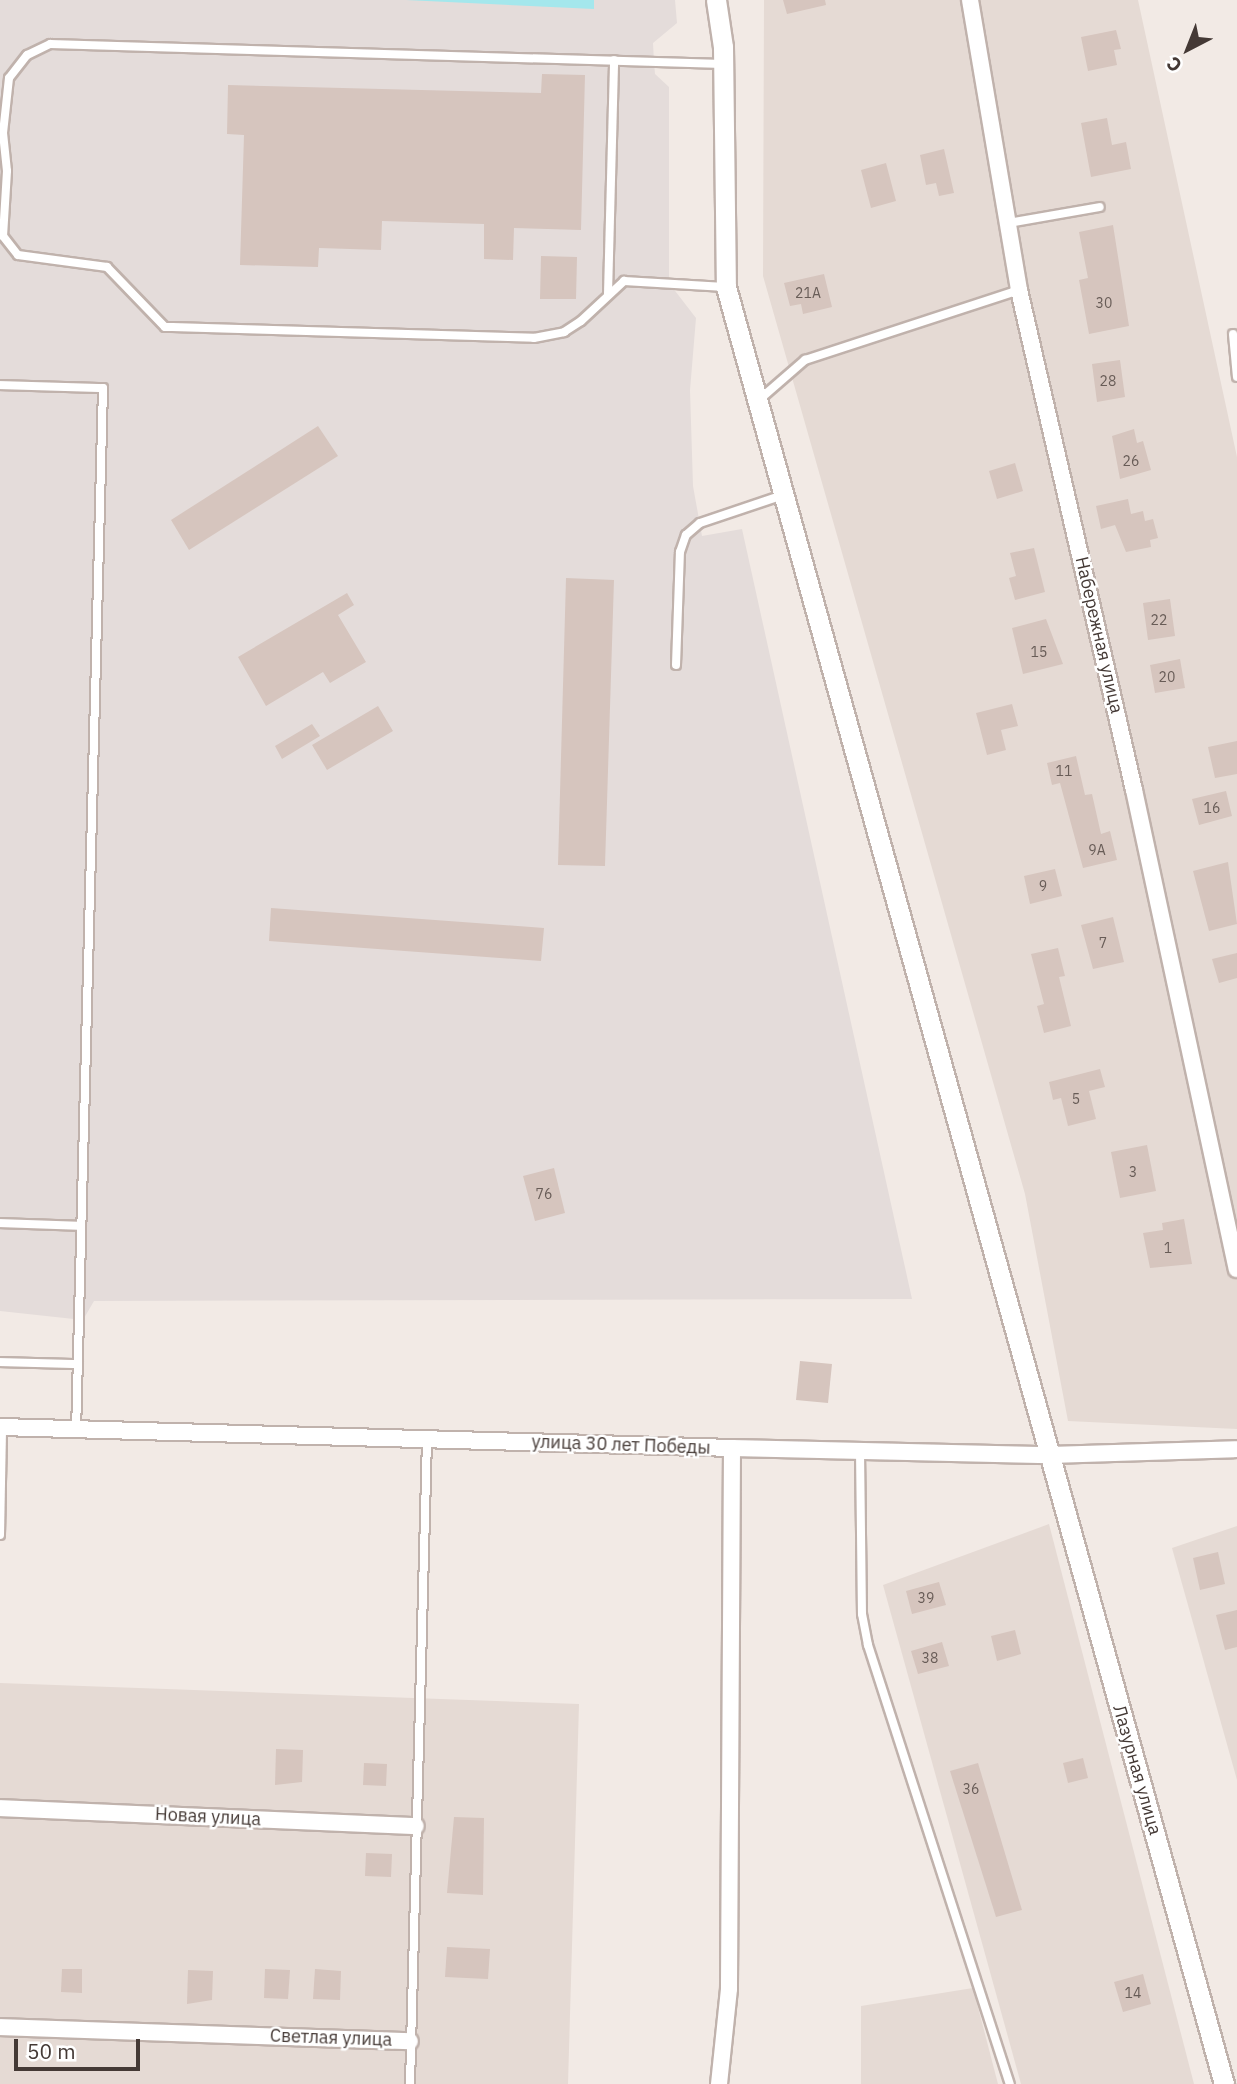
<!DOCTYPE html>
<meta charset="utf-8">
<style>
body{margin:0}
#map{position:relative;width:1237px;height:2084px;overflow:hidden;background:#f2eae5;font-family:"IBM Plex Sans",sans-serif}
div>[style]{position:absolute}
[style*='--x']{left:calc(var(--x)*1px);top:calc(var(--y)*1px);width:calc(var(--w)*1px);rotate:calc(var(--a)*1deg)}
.residential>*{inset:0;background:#e5dad4}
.industrial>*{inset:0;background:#e4dcda}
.water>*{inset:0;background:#a4e7ec}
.building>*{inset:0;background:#d6c5be}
.roads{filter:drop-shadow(2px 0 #c0b2ac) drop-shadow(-2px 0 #c0b2ac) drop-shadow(0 2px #c0b2ac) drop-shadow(0 -2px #c0b2ac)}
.service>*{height:8px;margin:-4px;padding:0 4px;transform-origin:4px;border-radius:4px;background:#fff}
.minor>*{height:16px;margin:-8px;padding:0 8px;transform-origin:8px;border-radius:8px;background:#fff}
.tertiary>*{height:19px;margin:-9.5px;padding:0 9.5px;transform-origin:9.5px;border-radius:9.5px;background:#fff}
span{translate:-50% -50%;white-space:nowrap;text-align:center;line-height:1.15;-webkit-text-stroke:5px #fff;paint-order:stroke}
.number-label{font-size:14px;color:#685c57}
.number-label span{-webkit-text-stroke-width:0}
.street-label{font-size:18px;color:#443935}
.north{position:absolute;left:1153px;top:14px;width:70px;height:70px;-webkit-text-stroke:5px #fff;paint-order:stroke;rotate:222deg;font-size:19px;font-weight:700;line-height:28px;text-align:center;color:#443935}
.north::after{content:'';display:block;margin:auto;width:24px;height:32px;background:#443935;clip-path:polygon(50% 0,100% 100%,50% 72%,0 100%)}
.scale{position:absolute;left:14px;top:2039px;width:126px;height:32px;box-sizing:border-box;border:4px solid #443935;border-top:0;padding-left:9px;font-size:21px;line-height:24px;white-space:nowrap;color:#443935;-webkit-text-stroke:5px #fff;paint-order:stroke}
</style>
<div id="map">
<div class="residential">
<div style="clip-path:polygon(764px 0,1138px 0,1237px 457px,1237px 1429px,1068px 1421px,1025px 1194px,763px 276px)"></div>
<div style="clip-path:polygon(1049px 1524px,1194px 2084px,1021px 2084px,883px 1585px)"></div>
<div style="clip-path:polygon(1237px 1526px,1237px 1780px,1172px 1548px)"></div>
<div style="clip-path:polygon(0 1683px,579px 1704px,568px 2084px,0 2084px)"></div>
<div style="clip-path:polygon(973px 1988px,998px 2084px,861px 2084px,861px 2006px)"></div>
</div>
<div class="industrial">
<div style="clip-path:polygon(0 0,675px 0,677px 23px,653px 43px,654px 62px,655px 74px,669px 87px,669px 283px,696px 318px,690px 390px,693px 486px,702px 536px,742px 529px,912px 1299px,94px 1301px,83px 1320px,0 1311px)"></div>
</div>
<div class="water">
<div style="clip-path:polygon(406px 0,594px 0,594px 9px)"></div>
</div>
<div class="building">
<div style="clip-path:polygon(783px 0,825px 0,826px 5px,787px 14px)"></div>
<div style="clip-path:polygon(1116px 30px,1121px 49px,1114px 50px,1117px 65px,1088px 71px,1081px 37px)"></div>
<div style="clip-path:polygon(542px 74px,585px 75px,581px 230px,514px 228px,513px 260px,484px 259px,484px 224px,382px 221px,381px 250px,319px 248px,318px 267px,240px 265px,244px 135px,227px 134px,228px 85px,541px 93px)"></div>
<div style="clip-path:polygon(1107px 118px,1112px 145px,1126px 142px,1131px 169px,1091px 177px,1081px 123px)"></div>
<div style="clip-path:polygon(944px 149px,954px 193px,939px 196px,936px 183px,926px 185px,920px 155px)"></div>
<div style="clip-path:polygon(886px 163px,896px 201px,871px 208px,861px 170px)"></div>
<div style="clip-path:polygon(1113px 225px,1129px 326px,1089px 334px,1079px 280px,1088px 278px,1079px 232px)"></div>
<div style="clip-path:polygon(541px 256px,577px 257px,576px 299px,540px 299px)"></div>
<div style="clip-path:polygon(824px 274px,832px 307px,803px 314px,801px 304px,790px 306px,784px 283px)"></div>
<div style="clip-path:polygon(1120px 360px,1125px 397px,1097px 402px,1092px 364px)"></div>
<div style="clip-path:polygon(318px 426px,338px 456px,189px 550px,171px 520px)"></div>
<div style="clip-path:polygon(1134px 429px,1137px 443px,1143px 441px,1151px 470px,1120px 479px,1112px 436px)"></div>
<div style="clip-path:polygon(1015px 463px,1023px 491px,997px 499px,989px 471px)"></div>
<div style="clip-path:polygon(1128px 499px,1131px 514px,1143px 511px,1145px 521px,1153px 519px,1158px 538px,1150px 540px,1151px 547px,1126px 552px,1115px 525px,1101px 529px,1096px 506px)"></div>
<div style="clip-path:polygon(1034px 548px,1045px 592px,1015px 600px,1009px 578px,1016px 576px,1010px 553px)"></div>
<div style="clip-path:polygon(566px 578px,614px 580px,605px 866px,558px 865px)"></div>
<div style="clip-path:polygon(347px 593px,354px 605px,338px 615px,366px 662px,330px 683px,323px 672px,266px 706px,238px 657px)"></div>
<div style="clip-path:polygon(1170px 599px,1175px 636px,1148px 640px,1143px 603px)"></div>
<div style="clip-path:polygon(1046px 619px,1063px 664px,1023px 674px,1012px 628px)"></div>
<div style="clip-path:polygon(1180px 659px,1185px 688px,1155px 693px,1150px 665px)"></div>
<div style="clip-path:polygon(1012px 704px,1018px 726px,1001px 730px,1006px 750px,987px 755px,976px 713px)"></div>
<div style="clip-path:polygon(378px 706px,393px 731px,327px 770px,312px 745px)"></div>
<div style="clip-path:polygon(312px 724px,320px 736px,282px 759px,275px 746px)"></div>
<div style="clip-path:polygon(1237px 741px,1237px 774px,1215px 778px,1208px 747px)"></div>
<div style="clip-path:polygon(1076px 756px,1085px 795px,1092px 794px,1101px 834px,1110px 831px,1117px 860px,1083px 868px,1060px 783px,1052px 785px,1047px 763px)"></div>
<div style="clip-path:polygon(1226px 791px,1232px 816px,1199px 825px,1192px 799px)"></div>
<div style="clip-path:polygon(1228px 862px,1237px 924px,1209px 931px,1193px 871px)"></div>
<div style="clip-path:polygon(1055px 869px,1062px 896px,1030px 904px,1024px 876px)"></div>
<div style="clip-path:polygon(271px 908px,544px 928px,541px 961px,269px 941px)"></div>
<div style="clip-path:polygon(1113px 917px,1124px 962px,1093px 969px,1081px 925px)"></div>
<div style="clip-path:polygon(1058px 948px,1065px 976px,1059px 977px,1071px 1026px,1044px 1033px,1037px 1006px,1044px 1004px,1031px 954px)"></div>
<div style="clip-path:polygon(1237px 953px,1237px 978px,1219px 983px,1212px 959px)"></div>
<div style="clip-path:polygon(1100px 1069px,1105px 1087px,1089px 1091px,1096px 1119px,1068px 1126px,1061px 1098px,1053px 1100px,1049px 1082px)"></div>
<div style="clip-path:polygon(1147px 1145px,1156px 1191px,1120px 1198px,1111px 1152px)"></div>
<div style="clip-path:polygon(554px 1168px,565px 1213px,535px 1221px,523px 1176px)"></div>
<div style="clip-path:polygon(1184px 1219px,1192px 1264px,1150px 1268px,1143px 1233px,1163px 1230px,1162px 1223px)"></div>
<div style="clip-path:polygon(800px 1361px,832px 1364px,828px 1403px,796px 1400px)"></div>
<div style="clip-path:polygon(1218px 1552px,1225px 1584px,1200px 1590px,1193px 1558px)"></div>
<div style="clip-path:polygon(939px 1582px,946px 1605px,912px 1614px,906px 1591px)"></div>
<div style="clip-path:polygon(1237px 1610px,1237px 1647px,1225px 1650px,1216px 1615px)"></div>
<div style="clip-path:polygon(1015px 1630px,1021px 1654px,997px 1661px,991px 1636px)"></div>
<div style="clip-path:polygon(942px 1642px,949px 1666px,918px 1674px,911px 1651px)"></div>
<div style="clip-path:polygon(276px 1749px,303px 1750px,302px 1782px,275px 1785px)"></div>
<div style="clip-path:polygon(1083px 1758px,1088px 1778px,1068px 1783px,1063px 1763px)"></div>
<div style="clip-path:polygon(364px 1763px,387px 1764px,386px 1786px,363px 1785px)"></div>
<div style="clip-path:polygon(978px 1763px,1022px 1910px,996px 1917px,950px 1771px)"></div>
<div style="clip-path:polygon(454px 1817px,484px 1818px,483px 1895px,447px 1893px)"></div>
<div style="clip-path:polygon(366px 1853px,392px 1854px,391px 1877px,365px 1876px)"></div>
<div style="clip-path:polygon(447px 1947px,490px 1949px,488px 1979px,445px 1977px)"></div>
<div style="clip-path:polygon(62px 1969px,82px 1969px,82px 1993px,61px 1992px)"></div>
<div style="clip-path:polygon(265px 1969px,290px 1970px,288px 1999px,264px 1998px)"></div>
<div style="clip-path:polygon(315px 1969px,341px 1971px,340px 2000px,313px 1999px)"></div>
<div style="clip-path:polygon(188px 1970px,213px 1971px,212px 2000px,187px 2004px)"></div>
<div style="clip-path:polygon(1143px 1974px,1151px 2004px,1123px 2012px,1114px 1982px)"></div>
</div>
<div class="roads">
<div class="service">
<div style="--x:723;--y:64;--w:673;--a:-178.3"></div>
<div style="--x:50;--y:44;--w:25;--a:154"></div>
<div style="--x:27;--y:55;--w:29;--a:128"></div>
<div style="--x:9;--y:78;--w:55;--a:96.2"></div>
<div style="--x:3;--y:133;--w:38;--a:84"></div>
<div style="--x:7;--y:171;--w:65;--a:93.5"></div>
<div style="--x:3;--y:236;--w:24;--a:52"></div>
<div style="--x:18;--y:255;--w:90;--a:7.7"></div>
<div style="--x:107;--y:267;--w:83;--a:46"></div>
<div style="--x:165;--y:327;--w:7;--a:0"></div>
<div style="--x:172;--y:327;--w:362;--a:1.7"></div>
<div style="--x:534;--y:338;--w:31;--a:-11"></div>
<div style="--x:564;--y:332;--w:20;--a:-33"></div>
<div style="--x:581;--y:321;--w:59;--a:-42.9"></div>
<div style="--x:624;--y:281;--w:101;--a:3.4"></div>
<div style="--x:1008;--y:223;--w:93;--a:-9.9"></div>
<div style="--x:608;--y:294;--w:234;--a:-88.5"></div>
<div style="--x:1233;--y:334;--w:43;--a:84.7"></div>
<div style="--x:0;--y:385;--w:103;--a:1.7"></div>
<div style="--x:103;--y:388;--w:1042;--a:91.48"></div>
<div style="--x:760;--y:399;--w:60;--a:-40.9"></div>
<div style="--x:805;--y:360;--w:225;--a:-18.1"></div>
<div style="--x:676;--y:665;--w:113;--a:-88"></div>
<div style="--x:680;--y:552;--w:18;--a:-71"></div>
<div style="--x:686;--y:535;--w:18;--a:-41"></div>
<div style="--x:700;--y:523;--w:88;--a:-18.6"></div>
<div style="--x:0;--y:1223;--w:81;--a:2.1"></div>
<div style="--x:0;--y:1362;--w:78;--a:1.5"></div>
<div style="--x:860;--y:1451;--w:163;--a:89.3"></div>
<div style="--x:862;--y:1614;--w:32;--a:79"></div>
<div style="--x:868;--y:1645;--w:461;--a:72.1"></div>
<div style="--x:0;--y:1535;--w:107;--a:-88.9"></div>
<div style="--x:410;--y:2084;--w:645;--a:-88.49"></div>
</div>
<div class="minor">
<div style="--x:970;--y:0;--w:294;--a:80.4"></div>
<div style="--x:1019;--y:290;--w:513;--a:77.05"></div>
<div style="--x:1134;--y:790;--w:490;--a:77.9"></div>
<div style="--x:0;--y:1427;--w:732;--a:1.64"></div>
<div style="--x:732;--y:1448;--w:541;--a:90.32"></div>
<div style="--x:729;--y:1989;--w:96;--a:96"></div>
<div style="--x:732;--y:1448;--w:318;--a:1.3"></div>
<div style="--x:1050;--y:1455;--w:187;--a:-1.8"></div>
<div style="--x:0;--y:1808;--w:416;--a:2.5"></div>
<div style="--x:0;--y:2027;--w:410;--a:2"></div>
</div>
<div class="tertiary">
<div style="--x:716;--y:0;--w:48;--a:81.5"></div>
<div style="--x:723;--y:47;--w:240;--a:89.3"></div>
<div style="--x:726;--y:287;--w:1865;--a:74.51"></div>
</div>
</div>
<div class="number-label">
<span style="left:808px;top:293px">21А</span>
<span style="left:1104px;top:303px">30</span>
<span style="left:1108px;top:381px">28</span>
<span style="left:1131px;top:461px">26</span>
<span style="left:1159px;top:620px">22</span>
<span style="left:1039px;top:652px">15</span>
<span style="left:1167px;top:677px">20</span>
<span style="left:1064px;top:771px">11</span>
<span style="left:1212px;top:808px">16</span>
<span style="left:1097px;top:850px">9А</span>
<span style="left:1043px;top:886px">9</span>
<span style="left:1103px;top:943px">7</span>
<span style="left:1076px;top:1099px">5</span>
<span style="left:1133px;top:1172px">3</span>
<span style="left:544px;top:1194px">76</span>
<span style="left:1168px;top:1248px">1</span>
<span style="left:926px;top:1598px">39</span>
<span style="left:930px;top:1658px">38</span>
<span style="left:971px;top:1789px">36</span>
<span style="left:1133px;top:1993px">14</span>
</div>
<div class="street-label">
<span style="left:1099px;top:635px;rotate:77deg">Набережная улица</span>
<span style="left:621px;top:1445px;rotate:2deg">улица 30 лет Победы</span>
<span style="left:1137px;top:1770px;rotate:74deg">Лазурная улица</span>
<span style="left:208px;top:1817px;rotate:3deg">Новая улица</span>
<span style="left:331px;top:2038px;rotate:2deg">Светлая улица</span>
</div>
<div class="north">С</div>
<div class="scale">50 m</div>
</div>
